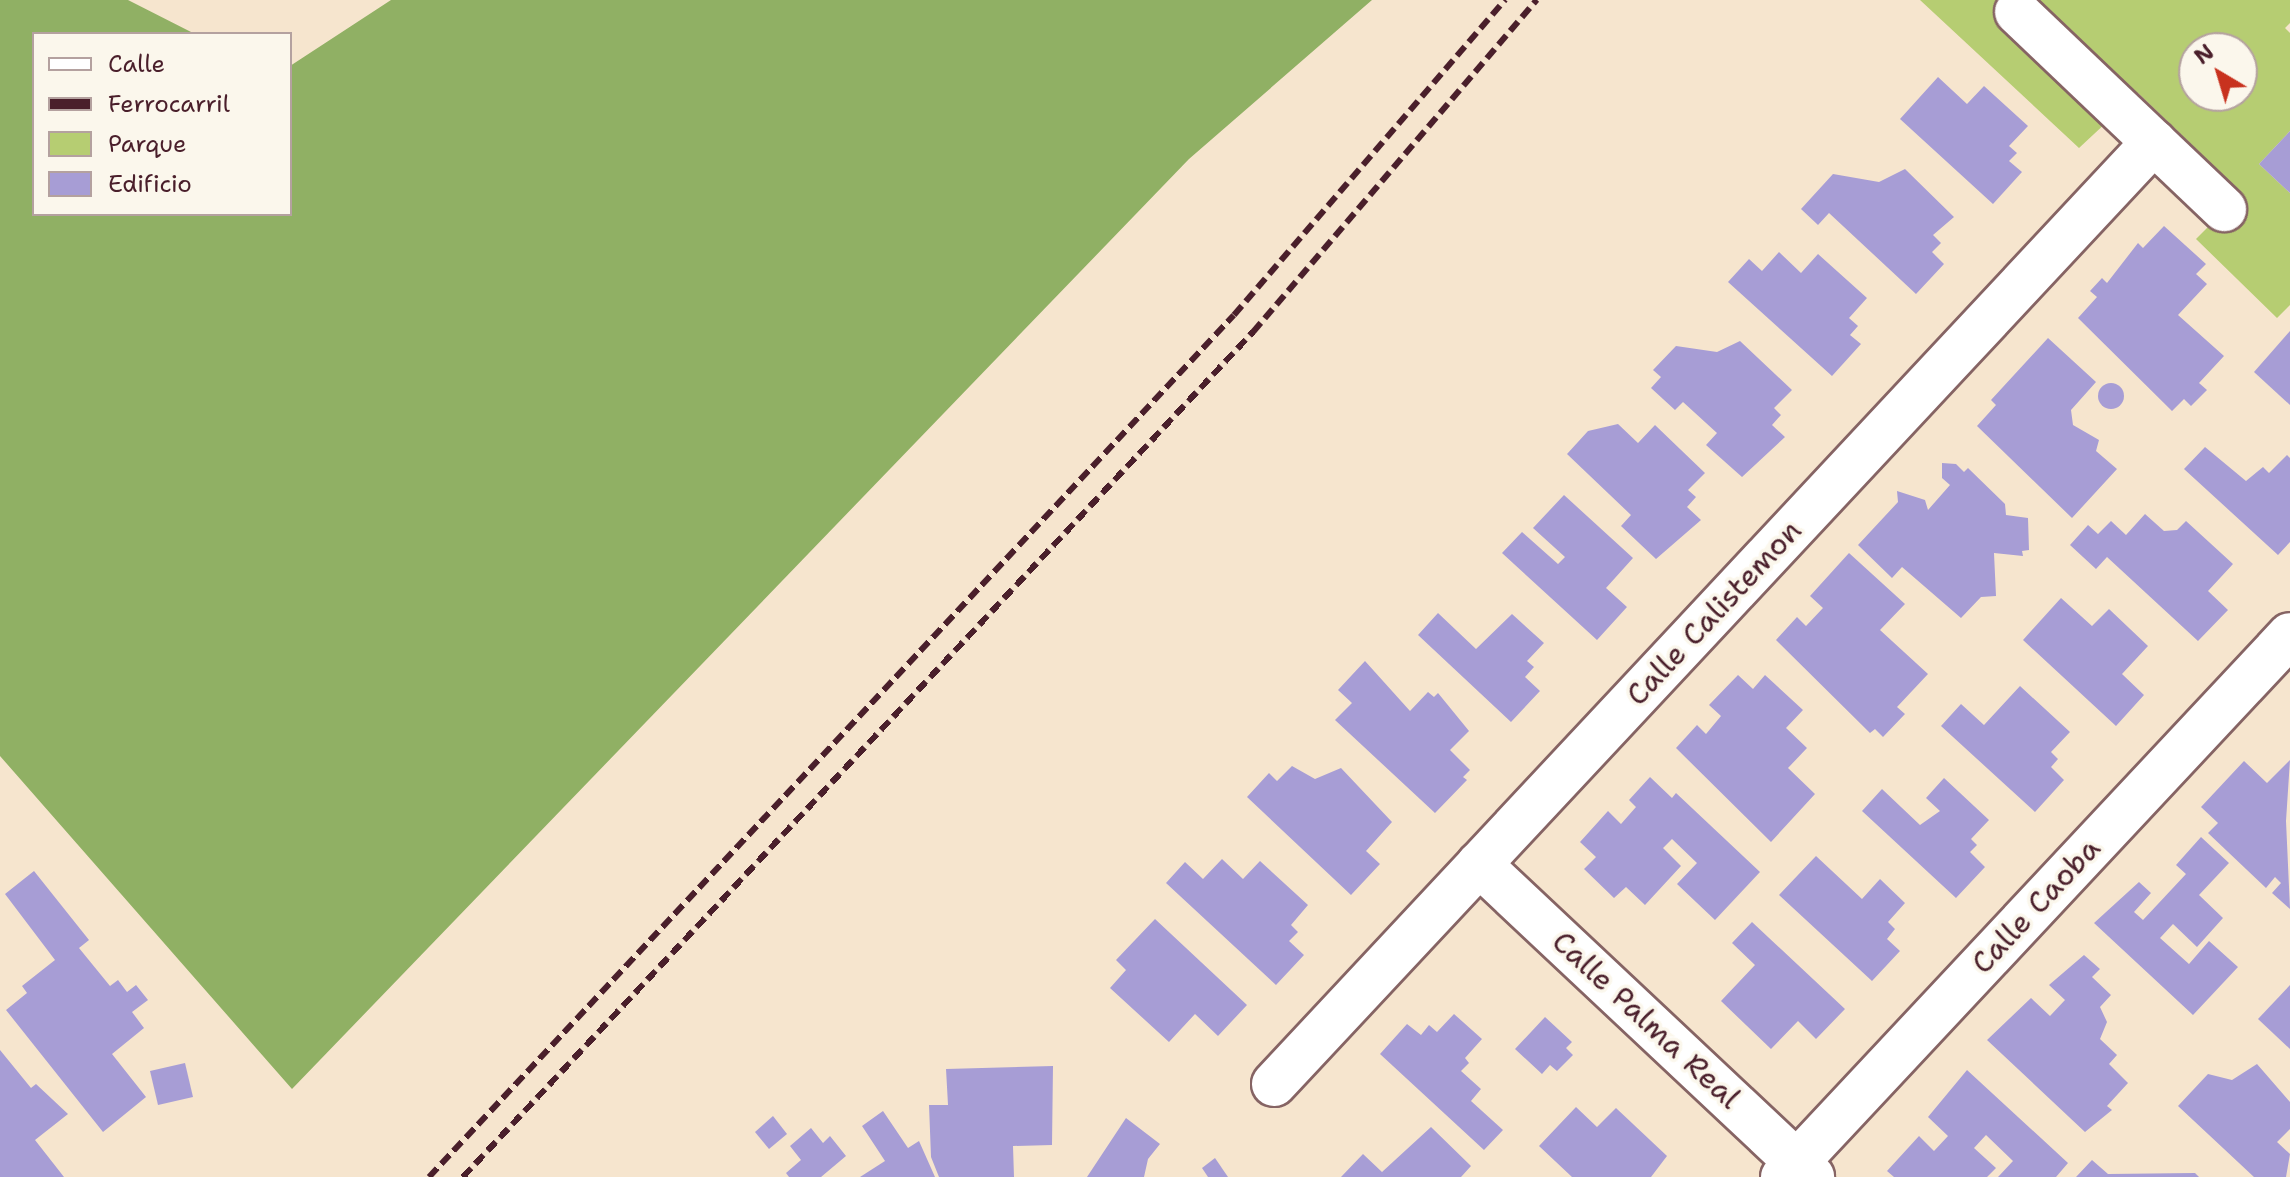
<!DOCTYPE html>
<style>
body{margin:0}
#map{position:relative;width:2290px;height:1177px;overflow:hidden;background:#f6e5ce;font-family:"Shantell Sans",sans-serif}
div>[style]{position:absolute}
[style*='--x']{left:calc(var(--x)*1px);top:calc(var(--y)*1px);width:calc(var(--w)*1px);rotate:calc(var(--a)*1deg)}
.green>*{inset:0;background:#b6cd72}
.forest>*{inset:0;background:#90b064}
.building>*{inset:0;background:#a79dd5}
.round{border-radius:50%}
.roads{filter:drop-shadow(2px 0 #866464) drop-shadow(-2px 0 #866464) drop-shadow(0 2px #866464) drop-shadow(0 -2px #866464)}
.minor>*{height:44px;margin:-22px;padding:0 22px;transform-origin:22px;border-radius:22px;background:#fff}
.rail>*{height:6px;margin-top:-3px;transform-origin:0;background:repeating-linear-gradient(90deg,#4a1f2b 0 12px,transparent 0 18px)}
span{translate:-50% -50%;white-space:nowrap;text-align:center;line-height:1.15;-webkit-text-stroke:7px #fbf7ec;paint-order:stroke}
.street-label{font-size:30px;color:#4a1f2b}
.legend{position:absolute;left:32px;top:32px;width:260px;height:184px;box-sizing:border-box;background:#fbf7ec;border:2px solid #b4a19f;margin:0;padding:10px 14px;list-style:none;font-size:24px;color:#4a1f2b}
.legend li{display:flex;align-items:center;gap:16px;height:40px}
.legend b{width:40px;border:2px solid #b4a19f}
.north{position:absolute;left:2178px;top:32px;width:80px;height:80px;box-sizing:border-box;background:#fbf7ec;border:2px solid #b4a19f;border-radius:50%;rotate:322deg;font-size:22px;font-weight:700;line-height:32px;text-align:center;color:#4a1f2b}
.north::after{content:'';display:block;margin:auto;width:28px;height:36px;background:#c8321e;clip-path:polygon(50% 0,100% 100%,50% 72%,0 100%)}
</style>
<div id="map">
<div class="green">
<div style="clip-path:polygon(evenodd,1920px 0,2290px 0,2290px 23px,2285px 28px,2290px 33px,2290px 131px,2259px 164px,2290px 193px,2290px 305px,2277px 318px,2196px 239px,2242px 193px,2138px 93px,2079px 148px,1920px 0,2194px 48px,2242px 48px,2242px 96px,2194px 96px,2194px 48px)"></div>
</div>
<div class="forest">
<div style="clip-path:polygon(0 0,128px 0,195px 34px,34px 34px,34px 214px,290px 214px,290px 66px,391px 0,1372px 0,1189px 159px,292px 1089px,0 756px)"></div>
</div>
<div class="building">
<div style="clip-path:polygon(1938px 77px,1967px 104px,1984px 86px,2028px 126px,2009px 146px,2017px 153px,2009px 161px,2022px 172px,1993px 204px,1900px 119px)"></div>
<div style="clip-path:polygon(2290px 131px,2290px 193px,2259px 164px)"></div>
<div style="clip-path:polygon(1905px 169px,1954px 217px,1933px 235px,1941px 243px,1932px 252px,1944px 264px,1916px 294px,1829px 213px,1818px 225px,1801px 209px,1833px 174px,1879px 182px)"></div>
<div style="clip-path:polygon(2164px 226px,2206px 264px,2196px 274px,2207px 284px,2178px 315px,2224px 356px,2199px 383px,2207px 390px,2191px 406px,2184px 399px,2172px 411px,2078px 318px,2097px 297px,2090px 291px,2102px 278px,2107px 283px,2138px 243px,2143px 248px)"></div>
<div style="clip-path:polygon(1779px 252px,1801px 273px,1818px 254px,1867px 298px,1849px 318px,1858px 326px,1850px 335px,1861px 344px,1832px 376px,1728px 282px,1749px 259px,1762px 271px)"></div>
<div style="clip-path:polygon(2290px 331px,2290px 405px,2254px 372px)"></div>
<div style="clip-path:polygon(2048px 338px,2096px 382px,2071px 410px,2073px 425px,2099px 440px,2096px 451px,2117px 469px,2072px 518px,1977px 426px,1996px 405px,1991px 400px)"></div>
<div style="clip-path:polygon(1740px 341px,1792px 390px,1774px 408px,1781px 415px,1772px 425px,1785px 437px,1742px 477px,1706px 445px,1717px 433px,1683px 402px,1675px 410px,1651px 388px,1661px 377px,1653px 370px,1676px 346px,1717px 352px)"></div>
<div class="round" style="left:2098px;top:383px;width:26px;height:26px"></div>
<div style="clip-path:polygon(1618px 424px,1638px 443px,1655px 425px,1705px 473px,1688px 490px,1696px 497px,1687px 507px,1701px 520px,1656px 559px,1621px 526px,1631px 515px,1567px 454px,1588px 431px)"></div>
<div style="clip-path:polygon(2205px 447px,2246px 481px,2263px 467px,2269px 473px,2287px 455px,2290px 458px,2290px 542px,2278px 555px,2184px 469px)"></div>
<div style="clip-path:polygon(1942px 463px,1956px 464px,1964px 472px,1968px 468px,2005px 504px,2006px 515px,2028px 518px,2029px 550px,2022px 551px,2023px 556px,1994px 553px,1996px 596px,1981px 597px,1961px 618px,1902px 567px,1892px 578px,1858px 545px,1898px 502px,1897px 491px,1925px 500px,1928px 510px,1950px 485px,1942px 478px)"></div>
<div style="clip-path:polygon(1564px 495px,1633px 558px,1606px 588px,1627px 607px,1597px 640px,1502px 553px,1522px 532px,1558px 564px,1565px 557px,1533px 528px)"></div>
<div style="clip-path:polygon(2145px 514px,2164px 531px,2177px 530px,2186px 521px,2233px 564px,2208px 591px,2228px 610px,2198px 641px,2107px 557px,2096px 569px,2070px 545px,2088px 525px,2098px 534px,2111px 521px,2126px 535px)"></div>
<div style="clip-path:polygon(1849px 553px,1905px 604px,1880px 630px,1928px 674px,1897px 707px,1905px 714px,1883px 737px,1875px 729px,1870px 733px,1776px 640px,1797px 617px,1806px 626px,1823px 608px,1810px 596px)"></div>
<div style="clip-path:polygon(2061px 598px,2092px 626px,2109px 609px,2148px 646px,2122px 674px,2144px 695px,2116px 726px,2023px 640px)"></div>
<div style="clip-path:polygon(1438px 613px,1476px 649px,1512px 614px,1544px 643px,1527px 661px,1534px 667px,1525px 677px,1540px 691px,1511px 722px,1418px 635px)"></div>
<div style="clip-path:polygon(1365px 661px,1410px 711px,1428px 692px,1434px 697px,1438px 693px,1469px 731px,1450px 750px,1470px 770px,1463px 777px,1467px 780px,1435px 813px,1335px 720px,1352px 703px,1338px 690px)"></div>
<div style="clip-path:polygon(1738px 675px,1753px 689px,1765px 675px,1803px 710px,1786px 728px,1807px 748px,1788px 768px,1815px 794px,1771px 842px,1676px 748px,1697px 725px,1706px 734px,1721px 716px,1709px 705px)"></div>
<div style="clip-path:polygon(2020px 686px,2070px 732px,2051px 752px,2058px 759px,2051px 767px,2064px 780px,2035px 812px,1941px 726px,1961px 704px,1984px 725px)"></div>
<div style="clip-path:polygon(2290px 760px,2286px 821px,2290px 909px,2272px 893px,2281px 883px,2275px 877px,2266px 888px,2208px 833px,2218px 823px,2201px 807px,2244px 761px,2267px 783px)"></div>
<div style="clip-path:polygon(1292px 766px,1315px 779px,1341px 768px,1392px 822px,1366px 851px,1380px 864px,1351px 895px,1247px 797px,1269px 773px,1277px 781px)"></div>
<div style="clip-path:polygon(1650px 777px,1672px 798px,1676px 793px,1760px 872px,1715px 920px,1677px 884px,1697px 863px,1672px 839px,1663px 848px,1681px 866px,1645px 905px,1626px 887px,1614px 898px,1584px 869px,1596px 857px,1580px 842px,1608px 811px,1621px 824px,1636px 807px,1629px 800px)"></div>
<div style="clip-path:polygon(1944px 778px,1989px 820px,1971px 839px,1977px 845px,1970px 852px,1985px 867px,1956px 898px,1862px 811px,1882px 789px,1920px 825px,1940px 811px,1926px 798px)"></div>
<div style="clip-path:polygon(2201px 837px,2229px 863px,2199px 895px,2223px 918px,2197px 947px,2173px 924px,2160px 938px,2189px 964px,2209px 941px,2238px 967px,2193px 1015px,2094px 923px,2139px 882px,2151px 893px,2134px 912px,2143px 920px,2186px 874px,2176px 865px)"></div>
<div style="clip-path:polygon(1816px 856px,1862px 899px,1880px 879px,1905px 903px,1888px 922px,1895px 929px,1887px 939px,1900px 951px,1872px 981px,1779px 895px)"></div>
<div style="clip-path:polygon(1222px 859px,1243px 879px,1260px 861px,1308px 905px,1291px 925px,1298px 932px,1289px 941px,1304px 955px,1276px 985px,1166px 883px,1185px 862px,1203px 879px)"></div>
<div style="clip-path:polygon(34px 871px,89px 940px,79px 948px,110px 986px,118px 980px,127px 992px,136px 985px,148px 1000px,132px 1012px,144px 1028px,112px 1054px,146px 1097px,103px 1132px,6px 1010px,27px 993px,22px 986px,55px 960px,5px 894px)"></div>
<div style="clip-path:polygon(1155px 919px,1247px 1005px,1218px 1036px,1195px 1014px,1169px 1042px,1110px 988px,1126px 970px,1116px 960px)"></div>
<div style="clip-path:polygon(1752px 922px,1845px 1009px,1816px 1039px,1798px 1021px,1771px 1049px,1721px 1001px,1755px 965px,1732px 943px)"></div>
<div style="clip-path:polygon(2084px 955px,2100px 969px,2092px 977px,2111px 995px,2100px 1007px,2107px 1022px,2100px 1039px,2117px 1055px,2109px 1064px,2128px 1083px,2107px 1106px,2112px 1110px,2085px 1132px,1987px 1040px,2031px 998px,2050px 1016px,2065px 1000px,2049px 985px)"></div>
<div style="clip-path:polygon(2290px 985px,2290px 1049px,2258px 1019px)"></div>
<div style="clip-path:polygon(1454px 1014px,1482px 1039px,1465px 1058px,1469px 1063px,1461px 1071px,1481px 1089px,1471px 1101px,1503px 1130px,1484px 1150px,1380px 1054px,1407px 1024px,1421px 1035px,1429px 1025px,1437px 1032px)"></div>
<div style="clip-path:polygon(1545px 1017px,1572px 1042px,1566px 1048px,1573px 1055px,1557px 1071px,1550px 1065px,1542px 1074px,1515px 1049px)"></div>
<div style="clip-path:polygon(0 1050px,31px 1088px,36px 1084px,68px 1114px,35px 1140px,64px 1177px,0 1177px)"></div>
<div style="clip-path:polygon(185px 1063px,193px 1097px,158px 1105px,150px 1071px)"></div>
<div style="clip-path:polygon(2257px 1064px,2290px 1102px,2290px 1129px,2277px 1142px,2290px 1154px,2286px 1177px,2254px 1177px,2178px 1106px,2208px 1074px,2232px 1080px)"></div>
<div style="clip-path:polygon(1053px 1066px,1052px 1145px,1013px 1146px,1014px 1177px,939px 1177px,931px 1157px,929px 1105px,948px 1105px,946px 1069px)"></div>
<div style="clip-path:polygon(1967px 1070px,2068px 1163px,2056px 1177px,1998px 1177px,2013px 1161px,1986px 1135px,1974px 1148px,1996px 1168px,1987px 1177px,1894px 1177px,1887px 1171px,1919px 1136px,1934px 1151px,1948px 1136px,1928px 1117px)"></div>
<div style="clip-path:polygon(1576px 1107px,1597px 1127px,1616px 1108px,1667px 1156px,1651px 1177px,1572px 1177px,1539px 1146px)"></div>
<div style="clip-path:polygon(883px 1111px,908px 1148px,919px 1141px,935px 1177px,860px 1177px,885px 1161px,862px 1126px)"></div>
<div style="clip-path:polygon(773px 1116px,787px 1134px,769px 1149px,755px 1132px)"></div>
<div style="clip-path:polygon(1126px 1118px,1160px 1144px,1148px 1159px,1144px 1177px,1087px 1177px)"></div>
<div style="clip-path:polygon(1431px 1127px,1471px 1166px,1461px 1177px,1341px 1177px,1363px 1154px,1382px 1172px)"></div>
<div style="clip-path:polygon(811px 1128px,823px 1143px,830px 1136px,846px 1156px,821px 1177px,789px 1177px,786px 1173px,801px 1160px,790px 1146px)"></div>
<div style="clip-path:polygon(1215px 1158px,1228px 1177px,1208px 1177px,1202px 1168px)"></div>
<div style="clip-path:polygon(2092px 1160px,2108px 1174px,2195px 1173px,2199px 1177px,2076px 1177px)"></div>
</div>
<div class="roads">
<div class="minor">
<div style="--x:2017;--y:12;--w:286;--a:43.6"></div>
<div style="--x:1479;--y:864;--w:457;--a:43.2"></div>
<div style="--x:1274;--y:1084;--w:1289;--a:-46.95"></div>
<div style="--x:1783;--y:1177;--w:742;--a:-46.91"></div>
</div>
</div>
<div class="rail">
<div style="--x:429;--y:1177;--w:1179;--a:-46.96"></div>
<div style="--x:1234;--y:315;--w:416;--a:-49.3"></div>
<div style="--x:463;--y:1177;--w:1157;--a:-46.93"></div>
<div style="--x:1253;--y:332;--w:437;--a:-49.5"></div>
</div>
<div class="street-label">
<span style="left:1714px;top:613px;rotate:-47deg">Calle Calistemon</span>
<span style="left:2036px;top:906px;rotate:-47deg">Calle Caoba</span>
<span style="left:1646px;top:1020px;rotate:43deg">Calle Palma Real</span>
</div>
<ul class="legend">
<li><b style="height:10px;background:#fff"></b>Calle</li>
<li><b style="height:10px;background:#4a1f2b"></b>Ferrocarril</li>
<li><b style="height:22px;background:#b6cd72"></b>Parque</li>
<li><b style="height:22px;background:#a79dd5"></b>Edificio</li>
</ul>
<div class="north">N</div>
</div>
